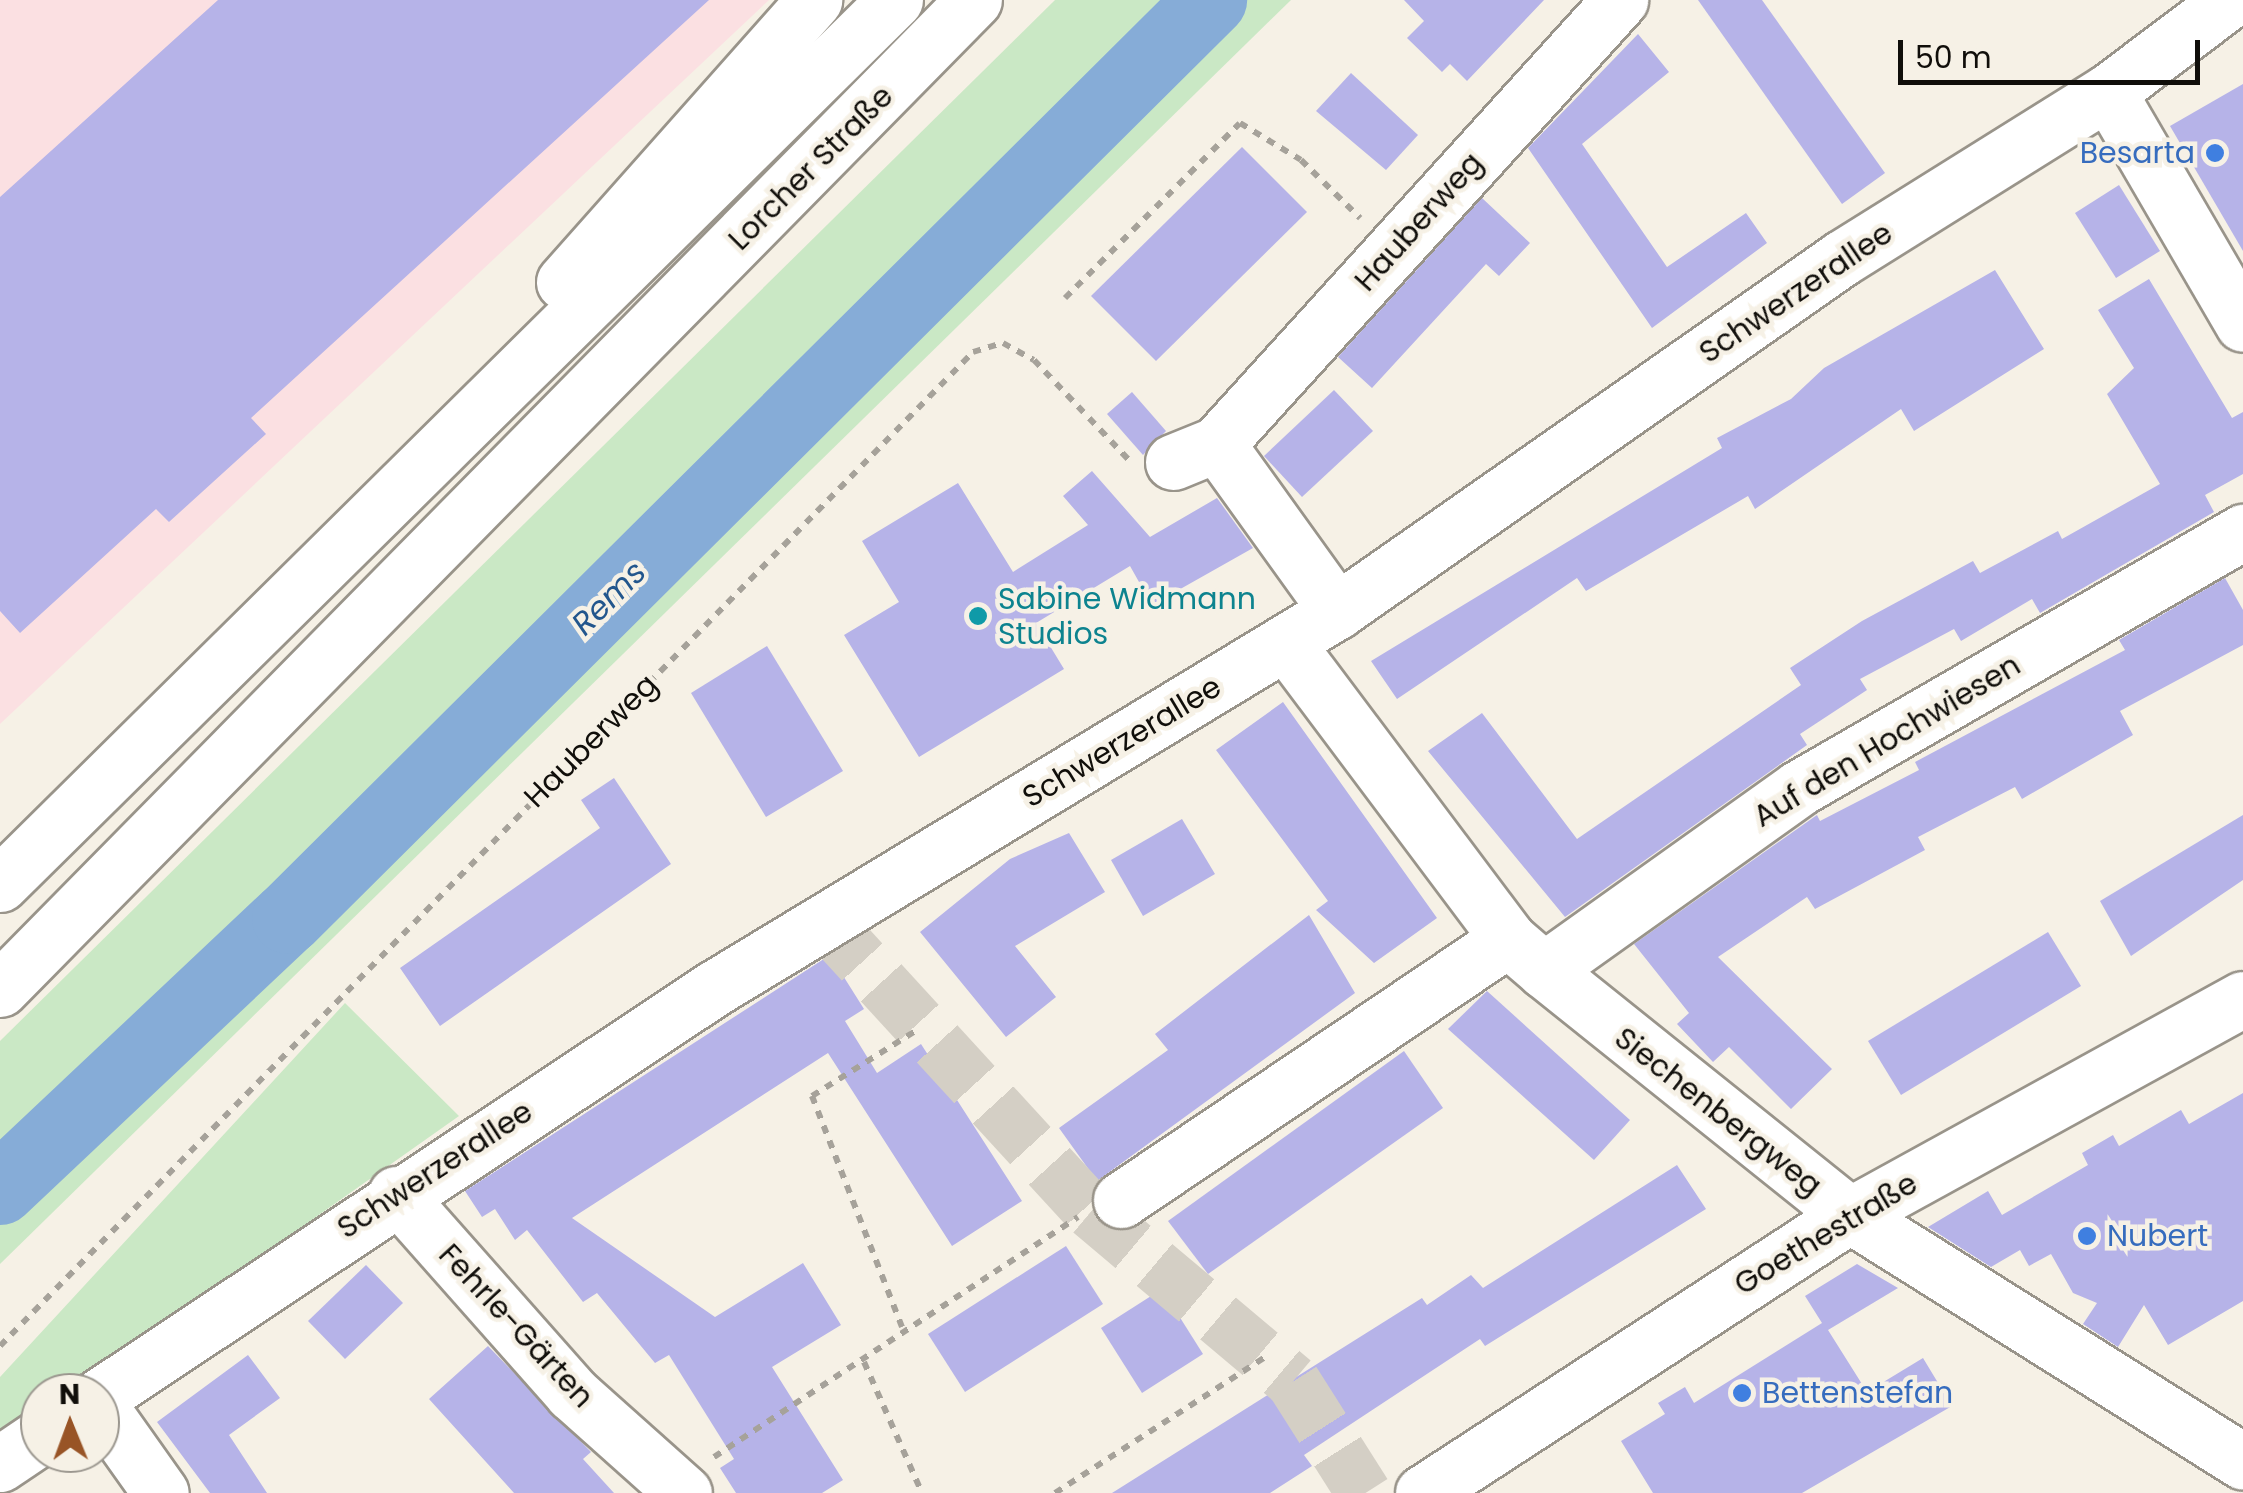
<!DOCTYPE html>
<meta charset="utf-8">
<style>
body{margin:0}
#map{position:relative;width:2243px;height:1493px;overflow:hidden;background:#f6f1e6;font-family:Poppins,sans-serif}
div>[style]{position:absolute}
[style*='--x']{left:calc(var(--x)*1px);top:calc(var(--y)*1px);width:calc(var(--w)*1px);rotate:calc(var(--a)*1deg)}
.industrial>*{inset:0;background:#fbe0e2}
.green>*{inset:0;background:#cae8c5}
.river>*{height:72px;margin:-36px;padding:0 36px;transform-origin:36px;border-radius:36px;background:#86acd7}
.building>*{inset:0;background:#b6b3e8}
.minor-tunnel>*{height:55px;margin-top:-27.5px;transform-origin:0;background:repeating-linear-gradient(90deg,#d4cfc5 0 55px,transparent 0 83px)}
.path>*{height:6px;margin-top:-3px;transform-origin:0;background:repeating-linear-gradient(90deg,#a6a29a 0 8px,transparent 0 16px)}
.roads{filter:drop-shadow(2px 0 #99948a) drop-shadow(-2px 0 #99948a) drop-shadow(0 2px #99948a) drop-shadow(0 -2px #99948a)}
.minor>*{height:55px;margin:-27.5px;padding:0 27.5px;transform-origin:27.5px;border-radius:27.5px;background:#fff}
.highway>*{height:55px;margin:-27.5px;padding:0 27.5px;transform-origin:27.5px;border-radius:27.5px;background:#fff}
.dots>*{width:28px;height:28px;translate:-50% -50%;box-sizing:border-box;border:5px solid #f6f1e6;border-radius:50%}
span{translate:-50% -50%;white-space:nowrap;text-align:center;line-height:1.15;-webkit-text-stroke:9px #f6f1e6;paint-order:stroke}
.shop-label{font-size:30px;color:#366cbe}
.right{translate:-100% -50%;text-align:right}
.left{translate:0 -50%;text-align:left}
.street-label{font-size:30px;color:#100e0a}
.culture-label{font-size:30px;color:#0d838f}
.water-label{font-size:32px;color:#22568d;font-style:italic}
.north{position:absolute;left:20px;top:1373px;width:100px;height:100px;box-sizing:border-box;background:#f6f1e6;border:2px solid #9a968e;border-radius:50%;rotate:359deg;font-size:28px;font-weight:700;line-height:40px;text-align:center;color:#100e0a}
.north::after{content:'';display:block;margin:auto;width:35px;height:45px;background:#985426;clip-path:polygon(50% 0,100% 100%,50% 72%,0 100%)}
.scale{position:absolute;left:1898px;top:40px;width:302px;height:45px;box-sizing:border-box;border:5px solid #100e0a;border-top:0;padding-left:12px;font-size:30px;line-height:35px;white-space:nowrap;color:#100e0a;-webkit-text-stroke:8px #f6f1e6;paint-order:stroke}
</style>
<div id="map">
<div class="industrial">
<div style="clip-path:polygon(0 0,769px 0,0 724px)"></div>
</div>
<div class="green">
<div style="clip-path:polygon(1055px 0,1291px 0,0 1264px,0 1041px)"></div>
<div style="clip-path:polygon(345px 1003px,459px 1116px,67px 1393px,40px 1393px,40px 1412px,0 1440px,0 1377px)"></div>
</div>
<div class="river">
<div style="--x:0;--y:1189;--w:395;--a:-43.3"></div>
<div style="--x:288;--y:918;--w:1302;--a:-44.84"></div>
</div>
<div class="building">
<div style="clip-path:polygon(218px 0,709px 0,251px 418px,266px 434px,169px 522px,156px 509px,20px 633px,0 611px,0 197px)"></div>
<div style="clip-path:polygon(1404px 0,1544px 0,1467px 81px,1450px 64px,1442px 72px,1407px 38px,1424px 21px)"></div>
<div style="clip-path:polygon(1698px 0,1762px 0,1885px 173px,1842px 204px)"></div>
<div style="clip-path:polygon(1638px 34px,1669px 72px,1582px 144px,1667px 267px,1746px 213px,1767px 243px,1652px 328px,1528px 148px)"></div>
<div style="clip-path:polygon(1351px 73px,1418px 135px,1386px 170px,1316px 111px)"></div>
<div style="clip-path:polygon(2243px 84px,2243px 251px,2170px 126px)"></div>
<div style="clip-path:polygon(1242px 147px,1307px 212px,1156px 361px,1091px 296px)"></div>
<div style="clip-path:polygon(2119px 185px,2160px 251px,2116px 278px,2075px 213px)"></div>
<div style="clip-path:polygon(1482px 198px,1530px 243px,1499px 276px,1486px 264px,1372px 388px,1338px 357px)"></div>
<div style="clip-path:polygon(1995px 270px,2044px 349px,1914px 431px,1901px 409px,1755px 509px,1748px 496px,1586px 591px,1577px 578px,1397px 699px,1371px 661px,1722px 448px,1717px 438px,1791px 399px,1824px 368px)"></div>
<div style="clip-path:polygon(2149px 279px,2232px 418px,2243px 412px,2243px 474px,2205px 495px,2214px 512px,2040px 613px,2032px 599px,1961px 641px,1954px 629px,1860px 679px,1867px 690px,1800px 734px,1807px 745px,1565px 917px,1428px 751px,1482px 713px,1577px 839px,1801px 685px,1790px 668px,1862px 621px,1973px 561px,1980px 573px,2058px 531px,2062px 539px,2160px 484px,2107px 394px,2134px 368px,2098px 310px)"></div>
<div style="clip-path:polygon(1334px 390px,1373px 431px,1302px 497px,1264px 456px)"></div>
<div style="clip-path:polygon(1132px 392px,1166px 431px,1143px 455px,1107px 414px)"></div>
<div style="clip-path:polygon(1092px 471px,1150px 537px,1217px 498px,1253px 548px,1152px 605px,1130px 566px,1036px 623px,1064px 669px,919px 757px,844px 635px,899px 602px,862px 541px,958px 483px,1013px 572px,1088px 525px,1063px 496px)"></div>
<div style="clip-path:polygon(2225px 578px,2243px 610px,2243px 645px,2120px 711px,2133px 735px,2022px 799px,2015px 787px,1918px 837px,1925px 850px,1815px 909px,1807px 897px,1718px 957px,1832px 1069px,1791px 1109px,1729px 1047px,1713px 1062px,1677px 1024px,1689px 1013px,1634px 944px,1817px 815px,1820px 821px,1919px 770px,1915px 762px,2125px 650px,2119px 640px)"></div>
<div style="clip-path:polygon(767px 646px,843px 771px,766px 817px,691px 693px)"></div>
<div style="clip-path:polygon(1283px 702px,1437px 918px,1374px 963px,1316px 910px,1328px 901px,1216px 750px)"></div>
<div style="clip-path:polygon(614px 778px,671px 864px,440px 1026px,400px 968px,600px 828px,581px 800px)"></div>
<div style="clip-path:polygon(2243px 815px,2243px 880px,2131px 956px,2100px 901px)"></div>
<div style="clip-path:polygon(1182px 819px,1215px 874px,1143px 916px,1111px 860px)"></div>
<div style="clip-path:polygon(1069px 833px,1105px 892px,1015px 946px,1056px 997px,1006px 1037px,920px 932px,1010px 859px)"></div>
<div style="clip-path:polygon(1309px 915px,1355px 993px,1097px 1181px,1059px 1128px,1168px 1050px,1155px 1034px)"></div>
<div style="clip-path:polygon(2048px 932px,2081px 986px,1901px 1095px,1868px 1041px)"></div>
<div style="clip-path:polygon(830px 955px,864px 1009px,845px 1021px,877px 1073px,921px 1044px,1022px 1201px,952px 1246px,828px 1053px,572px 1218px,715px 1317px,803px 1263px,841px 1325px,772px 1367px,843px 1480px,822px 1493px,736px 1493px,720px 1468px,734px 1459px,669px 1355px,655px 1363px,597px 1293px,583px 1302px,527px 1230px,515px 1240px,495px 1209px,482px 1217px,465px 1191px)"></div>
<div style="clip-path:polygon(1487px 991px,1630px 1120px,1594px 1160px,1448px 1029px)"></div>
<div style="clip-path:polygon(1404px 1051px,1443px 1108px,1208px 1274px,1168px 1221px)"></div>
<div style="clip-path:polygon(2243px 1093px,2243px 1301px,2168px 1345px,2144px 1305px,2118px 1347px,2083px 1324px,2097px 1303px,2073px 1293px,2051px 1254px,2029px 1266px,2020px 1250px,1991px 1267px,1928px 1227px,1988px 1191px,2002px 1215px,2088px 1165px,2082px 1153px,2113px 1135px,2119px 1146px,2181px 1110px,2189px 1124px)"></div>
<div style="clip-path:polygon(1677px 1165px,1706px 1209px,1485px 1346px,1480px 1339px,1304px 1455px,1312px 1466px,1270px 1493px,1112px 1493px,1422px 1298px,1427px 1305px,1471px 1275px,1483px 1288px)"></div>
<div style="clip-path:polygon(1066px 1246px,1103px 1304px,965px 1392px,928px 1334px)"></div>
<div style="clip-path:polygon(1857px 1264px,1898px 1288px,1828px 1330px,1867px 1392px,1923px 1358px,1952px 1406px,1802px 1493px,1653px 1493px,1621px 1441px,1665px 1414px,1658px 1403px,1685px 1387px,1694px 1403px,1822px 1323px,1805px 1296px)"></div>
<div style="clip-path:polygon(366px 1265px,403px 1303px,345px 1359px,308px 1321px)"></div>
<div style="clip-path:polygon(1162px 1289px,1203px 1354px,1142px 1393px,1101px 1328px)"></div>
<div style="clip-path:polygon(488px 1346px,591px 1452px,583px 1459px,614px 1493px,514px 1493px,429px 1399px)"></div>
<div style="clip-path:polygon(248px 1355px,280px 1398px,229px 1435px,267px 1493px,210px 1493px,157px 1422px)"></div>
</div>
<div class="minor-tunnel">
<div style="--x:825;--y:921;--w:394;--a:47.5"></div>
<div style="--x:1091;--y:1211;--w:264;--a:40.1"></div>
<div style="--x:1293;--y:1381;--w:133;--a:57.6"></div>
</div>
<div class="path">
<div style="--x:1065;--y:298;--w:247;--a:-45"></div>
<div style="--x:1240;--y:123;--w:71;--a:31.2"></div>
<div style="--x:1301;--y:160;--w:83;--a:44.5"></div>
<div style="--x:902;--y:1327;--w:248;--a:-111.3"></div>
<div style="--x:812;--y:1096;--w:124;--a:-32.2"></div>
<div style="--x:0;--y:1346;--w:1391;--a:-45.61"></div>
<div style="--x:973;--y:352;--w:31;--a:-17"></div>
<div style="--x:1003;--y:343;--w:35;--a:29"></div>
<div style="--x:1034;--y:360;--w:137;--a:46.5"></div>
<div style="--x:864;--y:1362;--w:143;--a:66.1"></div>
<div style="--x:714;--y:1457;--w:436;--a:-33.4"></div>
<div style="--x:1055;--y:1493;--w:249;--a:-32.9"></div>
</div>
<div class="roads">
<div class="minor">
<div style="--x:2108;--y:92;--w:268;--a:59.8"></div>
<div style="--x:1217;--y:444;--w:206;--a:54.3"></div>
<div style="--x:1173;--y:462;--w:48;--a:-22.2"></div>
<div style="--x:1217;--y:444;--w:600;--a:-47.77"></div>
<div style="--x:1286;--y:643;--w:370;--a:53.1"></div>
<div style="--x:1508;--y:939;--w:48;--a:40.7"></div>
<div style="--x:1544;--y:970;--w:392;--a:38.7"></div>
<div style="--x:1850;--y:1215;--w:464;--a:32.1"></div>
<div style="--x:1544;--y:970;--w:313;--a:-35.5"></div>
<div style="--x:1799;--y:788;--w:513;--a:-29.97"></div>
<div style="--x:396;--y:1194;--w:266;--a:48.5"></div>
<div style="--x:572;--y:1393;--w:150;--a:41.8"></div>
<div style="--x:1121;--y:1200;--w:467;--a:-34"></div>
<div style="--x:100;--y:1396;--w:736;--a:-33.58"></div>
<div style="--x:713;--y:989;--w:730;--a:-31.21"></div>
<div style="--x:1337;--y:611;--w:616;--a:-34.95"></div>
<div style="--x:1842;--y:258;--w:314;--a:-32"></div>
<div style="--x:2108;--y:92;--w:153;--a:-37"></div>
<div style="--x:100;--y:1407;--w:105;--a:54.7"></div>
<div style="--x:0;--y:1464;--w:48;--a:-34"></div>
<div style="--x:1423;--y:1493;--w:510;--a:-33.07"></div>
<div style="--x:1850;--y:1215;--w:448;--a:-28.8"></div>
</div>
<div class="highway">
<div style="--x:564;--y:282;--w:377;--a:-48.4"></div>
<div style="--x:0;--y:884;--w:1258;--a:-44.65"></div>
<div style="--x:0;--y:989;--w:1388;--a:-45.44"></div>
</div>
</div>
<div class="dots">
<div style="left:2215px;top:153px;background:#3f7fe0"></div>
<div style="left:978px;top:616px;background:#0f9aa8"></div>
<div style="left:2087px;top:1236px;background:#3f7fe0"></div>
<div style="left:1742px;top:1393px;background:#3f7fe0"></div>
</div>
<div class="shop-label">
<span class="right" style="left:2195px;top:153px">Besarta</span>
<span class="left" style="left:2107px;top:1236px">Nubert</span>
<span class="left" style="left:1762px;top:1393px">Bettenstefan</span>
</div>
<div class="street-label">
<span style="left:811px;top:168px;rotate:-45deg">Lorcher Straße</span>
<span style="left:1419px;top:222px;rotate:-48deg">Hauberweg</span>
<span style="left:1796px;top:293px;rotate:-34deg">Schwerzerallee</span>
<span style="left:591px;top:741px;rotate:-45deg">Hauberweg</span>
<span style="left:1887px;top:741px;rotate:-31deg">Auf den Hochwiesen</span>
<span style="left:1122px;top:742px;rotate:-31deg">Schwerzerallee</span>
<span style="left:1718px;top:1112px;rotate:38deg">Siechenbergweg</span>
<span style="left:435px;top:1170px;rotate:-33deg">Schwerzerallee</span>
<span style="left:1826px;top:1234px;rotate:-31deg">Goethestraße</span>
<span style="left:516px;top:1326px;rotate:47deg">Fehrle-Gärten</span>
</div>
<div class="culture-label">
<span class="left" style="left:998px;top:616px">Sabine Widmann<br>Studios</span>
</div>
<div class="water-label">
<span style="left:609px;top:598px;rotate:-45deg">Rems</span>
</div>
<div class="north">N</div>
<div class="scale">50 m</div>
</div>
